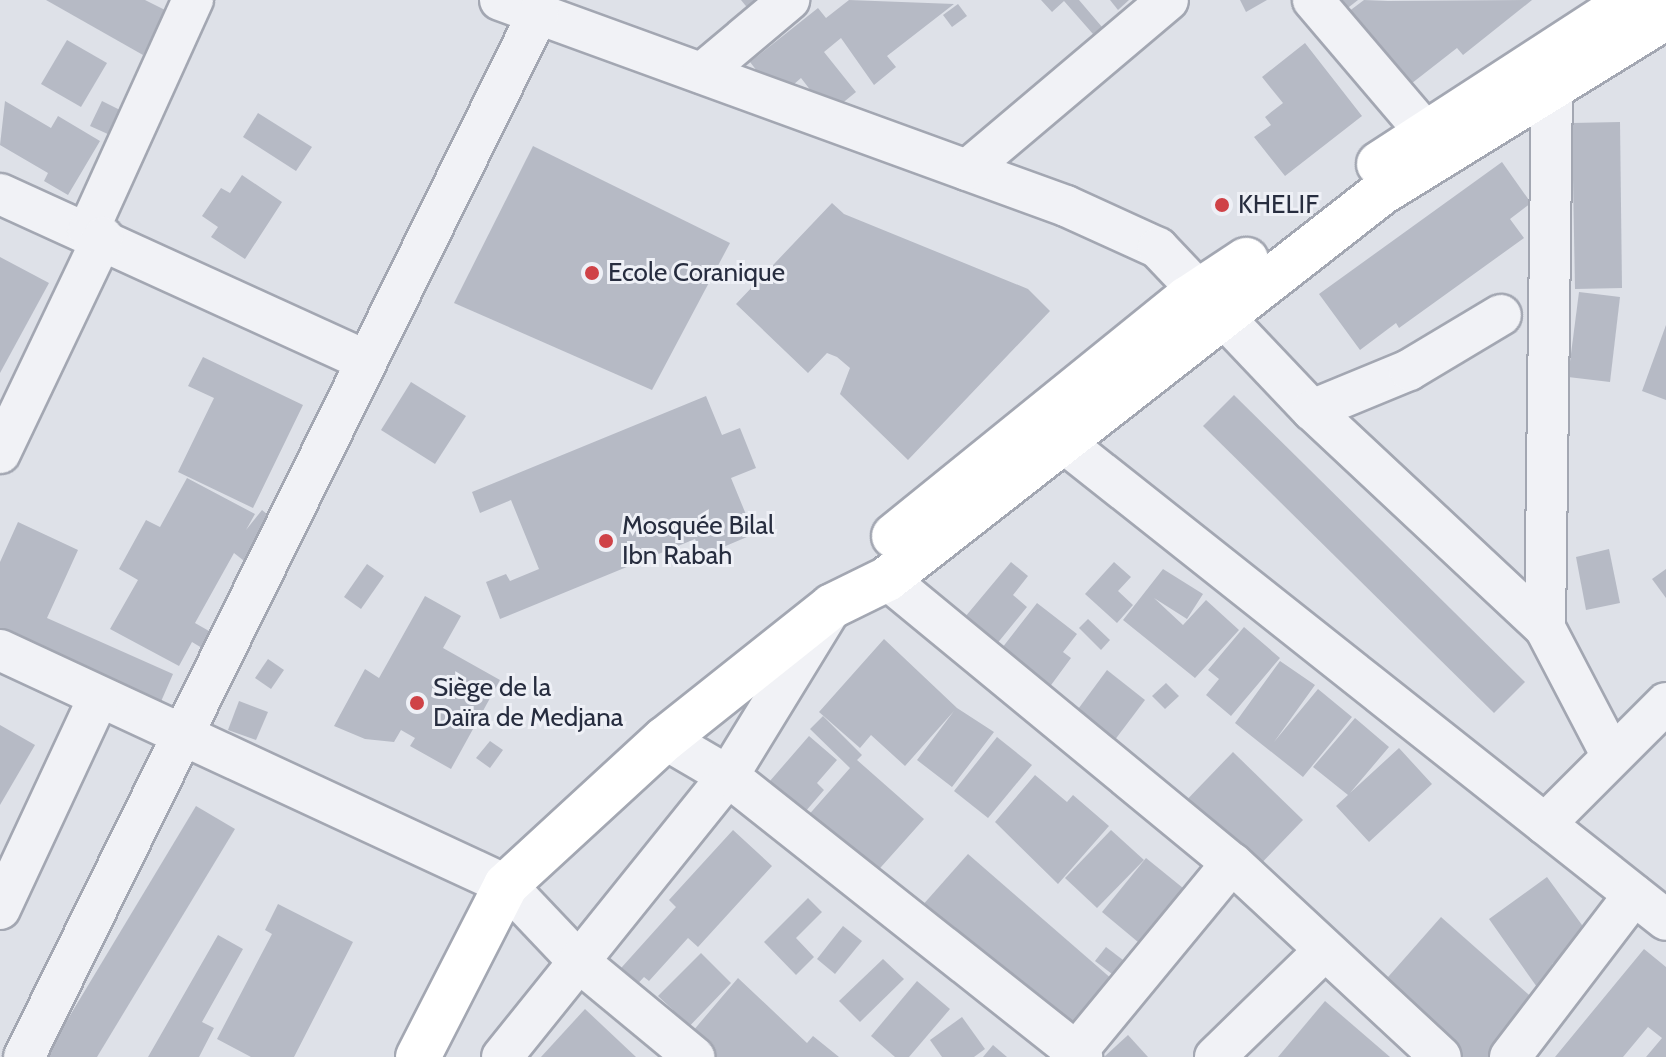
<!DOCTYPE html>
<meta charset="utf-8">
<style>
body{margin:0}
#map{position:relative;width:1666px;height:1057px;overflow:hidden;background:#dee1e8;font-family:Cabin,sans-serif}
div>[style]{position:absolute}
[style*='--x']{left:calc(var(--x)*1px);top:calc(var(--y)*1px);width:calc(var(--w)*1px);rotate:calc(var(--a)*1deg)}
.building>*{inset:0;background:#b6bac5}
.roads{filter:drop-shadow(2px 0 #a3a7b2) drop-shadow(-2px 0 #a3a7b2) drop-shadow(0 2px #a3a7b2) drop-shadow(0 -2px #a3a7b2)}
.minor>*{height:40px;margin:-20px;padding:0 20px;transform-origin:20px;border-radius:20px;background:#f1f2f6}
.major>*{height:44px;margin:-22px;padding:0 22px;transform-origin:22px;border-radius:22px;background:#fff}
.dots>*{width:22px;height:22px;translate:-50% -50%;box-sizing:border-box;border:4px solid #eef0f6;border-radius:50%}
span{translate:-50% -50%;white-space:nowrap;text-align:center;line-height:1.15;-webkit-text-stroke:6px #eef0f6;paint-order:stroke}
.poi-label{font-size:26px;color:#272d3f}
.left{translate:0 -50%;text-align:left}
</style>
<div id="map">
<div class="building">
<div style="clip-path:polygon(46px 0,145px 0,167px 11px,143px 55px)"></div>
<div style="clip-path:polygon(741px 0,763px 0,750px 11px)"></div>
<div style="clip-path:polygon(849px 0,954px 4px,887px 56px,896px 67px,874px 85px,841px 38px,824px 52px,856px 92px,829px 114px,801px 78px,778px 98px,750px 62px,818px 8px,826px 18px)"></div>
<div style="clip-path:polygon(1041px 0,1079px 0,1102px 27px,1093px 34px,1064px 1px,1052px 12px)"></div>
<div style="clip-path:polygon(1110px 0,1129px 0,1118px 10px)"></div>
<div style="clip-path:polygon(1240px 0,1267px 0,1246px 12px)"></div>
<div style="clip-path:polygon(1329px 0,1358px 0,1340px 14px)"></div>
<div style="clip-path:polygon(1364px 0,1388px 1px,1532px 0,1463px 55px,1457px 48px,1407px 87px,1348px 12px)"></div>
<div style="clip-path:polygon(958px 4px,967px 16px,952px 27px,943px 15px)"></div>
<div style="clip-path:polygon(67px 40px,107px 63px,81px 107px,41px 84px)"></div>
<div style="clip-path:polygon(1305px 43px,1362px 116px,1285px 176px,1254px 137px,1271px 125px,1265px 117px,1283px 103px,1262px 77px)"></div>
<div style="clip-path:polygon(5px 101px,51px 128px,58px 116px,100px 141px,68px 195px,44px 181px,48px 173px,0 145px)"></div>
<div style="clip-path:polygon(102px 101px,122px 111px,110px 135px,90px 126px)"></div>
<div style="clip-path:polygon(258px 113px,312px 147px,296px 171px,243px 137px)"></div>
<div style="clip-path:polygon(1620px 122px,1622px 288px,1575px 289px,1572px 123px)"></div>
<div style="clip-path:polygon(533px 146px,730px 243px,652px 390px,454px 303px)"></div>
<div style="clip-path:polygon(1502px 162px,1531px 203px,1510px 219px,1524px 238px,1399px 328px,1396px 323px,1360px 350px,1319px 294px)"></div>
<div style="clip-path:polygon(242px 175px,282px 202px,245px 259px,211px 237px,218px 227px,202px 216px,221px 188px,230px 193px)"></div>
<div style="clip-path:polygon(832px 203px,844px 214px,1028px 289px,1050px 311px,908px 460px,840px 394px,850px 368px,837px 357px,827px 353px,808px 373px,736px 304px)"></div>
<div style="clip-path:polygon(0 257px,49px 283px,0 373px)"></div>
<div style="clip-path:polygon(1579px 292px,1620px 297px,1610px 382px,1568px 377px)"></div>
<div style="clip-path:polygon(1666px 325px,1666px 400px,1642px 391px)"></div>
<div style="clip-path:polygon(203px 357px,303px 405px,253px 508px,178px 472px,214px 398px,188px 386px)"></div>
<div style="clip-path:polygon(411px 382px,466px 416px,435px 464px,381px 430px)"></div>
<div style="clip-path:polygon(1234px 395px,1525px 682px,1494px 713px,1203px 426px)"></div>
<div style="clip-path:polygon(706px 396px,722px 435px,740px 428px,756px 468px,731px 478px,754px 534px,702px 556px,695px 539px,500px 619px,486px 582px,506px 574px,510px 581px,539px 569px,511px 500px,480px 513px,472px 492px)"></div>
<div style="clip-path:polygon(187px 478px,255px 514px,246px 530px,262px 510px,279px 524px,248px 564px,234px 553px,195px 623px,216px 635px,207px 651px,192px 642px,179px 666px,110px 629px,138px 580px,119px 569px,146px 520px,160px 527px)"></div>
<div style="clip-path:polygon(18px 522px,78px 550px,47px 618px,173px 674px,156px 713px,0 642px,0 562px)"></div>
<div style="clip-path:polygon(1609px 549px,1620px 603px,1586px 610px,1576px 557px)"></div>
<div style="clip-path:polygon(1011px 562px,1028px 576px,1013px 595px,1027px 607px,987px 656px,955px 629px)"></div>
<div style="clip-path:polygon(1114px 562px,1131px 577px,1118px 591px,1133px 605px,1117px 623px,1085px 594px)"></div>
<div style="clip-path:polygon(367px 564px,384px 576px,361px 609px,344px 597px)"></div>
<div style="clip-path:polygon(1163px 569px,1203px 594px,1187px 619px,1154px 598px,1183px 625px,1206px 600px,1239px 630px,1195px 678px,1123px 620px)"></div>
<div style="clip-path:polygon(1666px 569px,1666px 598px,1652px 579px)"></div>
<div style="clip-path:polygon(425px 596px,461px 616px,443px 648px,500px 680px,451px 769px,410px 746px,415px 738px,401px 730px,394px 742px,365px 739px,334px 726px,365px 669px,379px 678px)"></div>
<div style="clip-path:polygon(1037px 603px,1077px 634px,1063px 652px,1071px 658px,1043px 696px,995px 657px)"></div>
<div style="clip-path:polygon(1088px 619px,1110px 640px,1101px 650px,1079px 628px)"></div>
<div style="clip-path:polygon(1244px 627px,1280px 658px,1231px 716px,1206px 695px,1219px 679px,1208px 670px)"></div>
<div style="clip-path:polygon(884px 639px,957px 708px,994px 732px,952px 787px,917px 760px,954px 711px,905px 766px,871px 735px,860px 748px,819px 712px)"></div>
<div style="clip-path:polygon(268px 659px,284px 670px,271px 689px,255px 678px)"></div>
<div style="clip-path:polygon(1280px 661px,1315px 685px,1274px 742px,1318px 689px,1352px 717px,1303px 777px,1235px 723px)"></div>
<div style="clip-path:polygon(1107px 670px,1145px 700px,1108px 749px,1070px 720px)"></div>
<div style="clip-path:polygon(1166px 683px,1179px 696px,1165px 709px,1152px 696px)"></div>
<div style="clip-path:polygon(239px 701px,268px 712px,256px 740px,228px 730px)"></div>
<div style="clip-path:polygon(823px 716px,862px 755px,857px 760px,924px 819px,873px 876px,806px 818px,850px 768px,810px 729px)"></div>
<div style="clip-path:polygon(1355px 718px,1389px 747px,1350px 793px,1399px 748px,1432px 784px,1369px 842px,1336px 806px,1348px 795px,1313px 767px)"></div>
<div style="clip-path:polygon(0 725px,35px 745px,0 805px)"></div>
<div style="clip-path:polygon(809px 736px,837px 760px,817px 783px,824px 790px,798px 820px,763px 789px)"></div>
<div style="clip-path:polygon(997px 737px,1032px 765px,988px 818px,954px 791px)"></div>
<div style="clip-path:polygon(490px 741px,503px 750px,490px 768px,476px 758px)"></div>
<div style="clip-path:polygon(1233px 752px,1303px 820px,1248px 877px,1178px 809px)"></div>
<div style="clip-path:polygon(1035px 775px,1067px 802px,1073px 795px,1109px 826px,1058px 884px,995px 822px)"></div>
<div style="clip-path:polygon(196px 806px,235px 829px,97px 1057px,45px 1057px)"></div>
<div style="clip-path:polygon(733px 830px,772px 866px,698px 947px,688px 938px,649px 981px,644px 977px,630px 992px,613px 977px,676px 907px,669px 900px)"></div>
<div style="clip-path:polygon(1111px 830px,1144px 860px,1097px 908px,1065px 878px)"></div>
<div style="clip-path:polygon(968px 854px,1113px 980px,1063px 1036px,921px 907px)"></div>
<div style="clip-path:polygon(1146px 858px,1183px 888px,1138px 942px,1102px 912px)"></div>
<div style="clip-path:polygon(1547px 877px,1590px 936px,1552px 964px,1564px 982px,1544px 997px,1489px 919px)"></div>
<div style="clip-path:polygon(808px 898px,822px 912px,796px 938px,814px 957px,796px 975px,764px 942px)"></div>
<div style="clip-path:polygon(278px 904px,353px 942px,294px 1057px,251px 1057px,217px 1039px,272px 934px,265px 930px)"></div>
<div style="clip-path:polygon(1441px 917px,1545px 1009px,1503px 1057px,1463px 1057px,1381px 985px)"></div>
<div style="clip-path:polygon(843px 926px,862px 941px,835px 974px,817px 959px)"></div>
<div style="clip-path:polygon(218px 935px,243px 949px,202px 1022px,214px 1028px,199px 1057px,148px 1057px)"></div>
<div style="clip-path:polygon(1106px 947px,1123px 960px,1112px 974px,1095px 961px)"></div>
<div style="clip-path:polygon(1644px 949px,1666px 967px,1666px 1057px,1646px 1057px,1662px 1038px,1648px 1027px,1623px 1057px,1555px 1057px)"></div>
<div style="clip-path:polygon(701px 953px,731px 983px,681px 1035px,664px 1019px,673px 1010px,658px 996px)"></div>
<div style="clip-path:polygon(883px 959px,904px 979px,860px 1022px,839px 1001px)"></div>
<div style="clip-path:polygon(738px 978px,807px 1043px,813px 1036px,839px 1057px,709px 1057px,687px 1038px)"></div>
<div style="clip-path:polygon(917px 981px,950px 1009px,909px 1057px,895px 1057px,871px 1036px)"></div>
<div style="clip-path:polygon(1325px 1001px,1390px 1057px,1278px 1057px)"></div>
<div style="clip-path:polygon(585px 1009px,636px 1057px,541px 1057px)"></div>
<div style="clip-path:polygon(962px 1017px,985px 1049px,974px 1057px,942px 1057px,930px 1040px)"></div>
<div style="clip-path:polygon(1128px 1035px,1148px 1057px,1104px 1057px)"></div>
<div style="clip-path:polygon(993px 1045px,1007px 1057px,983px 1057px)"></div>
</div>
<div class="roads">
<div class="minor">
<div style="--x:500;--y:0;--w:602;--a:20"></div>
<div style="--x:1066;--y:206;--w:101;--a:24.5"></div>
<div style="--x:1158;--y:248;--w:224;--a:46.5"></div>
<div style="--x:1312;--y:410;--w:319;--a:43.1"></div>
<div style="--x:1313;--y:0;--w:204;--a:49.6"></div>
<div style="--x:702;--y:73;--w:114;--a:-40"></div>
<div style="--x:1552;--y:86;--w:542;--a:90.74"></div>
<div style="--x:1545;--y:628;--w:144;--a:62.4"></div>
<div style="--x:967;--y:170;--w:263;--a:-40.2"></div>
<div style="--x:0;--y:194;--w:402;--a:24.5"></div>
<div style="--x:88;--y:231;--w:254;--a:-65.6"></div>
<div style="--x:1312;--y:410;--w:105;--a:-22.4"></div>
<div style="--x:1409;--y:370;--w:107;--a:-30.9"></div>
<div style="--x:1063;--y:442;--w:769;--a:38.4"></div>
<div style="--x:0;--y:453;--w:239;--a:-64.5"></div>
<div style="--x:887;--y:579;--w:447;--a:39.5"></div>
<div style="--x:1232;--y:863;--w:285;--a:42.9"></div>
<div style="--x:0;--y:650;--w:558;--a:24.91"></div>
<div style="--x:506;--y:885;--w:105;--a:46.5"></div>
<div style="--x:578;--y:961;--w:151;--a:39.6"></div>
<div style="--x:665;--y:739;--w:73;--a:30.4"></div>
<div style="--x:728;--y:776;--w:452;--a:38.4"></div>
<div style="--x:1545;--y:824;--w:171;--a:-45"></div>
<div style="--x:0;--y:909;--w:232;--a:-65"></div>
<div style="--x:24;--y:1057;--w:1163;--a:-63.77"></div>
<div style="--x:502;--y:1057;--w:361;--a:-51.2"></div>
<div style="--x:728;--y:776;--w:191;--a:-58.5"></div>
<div style="--x:1072;--y:1057;--w:251;--a:-50.5"></div>
<div style="--x:1215;--y:1057;--w:151;--a:-44.2"></div>
<div style="--x:1510;--y:1057;--w:204;--a:-52.6"></div>
</div>
<div class="major">
<div style="--x:1379;--y:164;--w:302;--a:-33"></div>
<div style="--x:894;--y:536;--w:377;--a:-39"></div>
<div style="--x:1187;--y:299;--w:71;--a:-33.5"></div>
<div style="--x:418;--y:1057;--w:193;--a:-62.9"></div>
<div style="--x:506;--y:885;--w:216;--a:-42.6"></div>
<div style="--x:665;--y:739;--w:213;--a:-38.5"></div>
<div style="--x:832;--y:606;--w:61;--a:-26.1"></div>
<div style="--x:887;--y:579;--w:627;--a:-38"></div>
<div style="--x:1381;--y:193;--w:335;--a:-31.7"></div>
</div>
</div>
<div class="dots">
<div style="left:1222px;top:205px;background:#cf4247"></div>
<div style="left:592px;top:273px;background:#cf4247"></div>
<div style="left:606px;top:541px;background:#cf4247"></div>
<div style="left:417px;top:703px;background:#cf4247"></div>
</div>
<div class="poi-label">
<span class="left" style="left:1238px;top:205px">KHELIF</span>
<span class="left" style="left:608px;top:273px">Ecole Coranique</span>
<span class="left" style="left:622px;top:541px">Mosquée Bilal<br>Ibn Rabah</span>
<span class="left" style="left:433px;top:703px">Siège de la<br>Daïra de Medjana</span>
</div>
</div>
